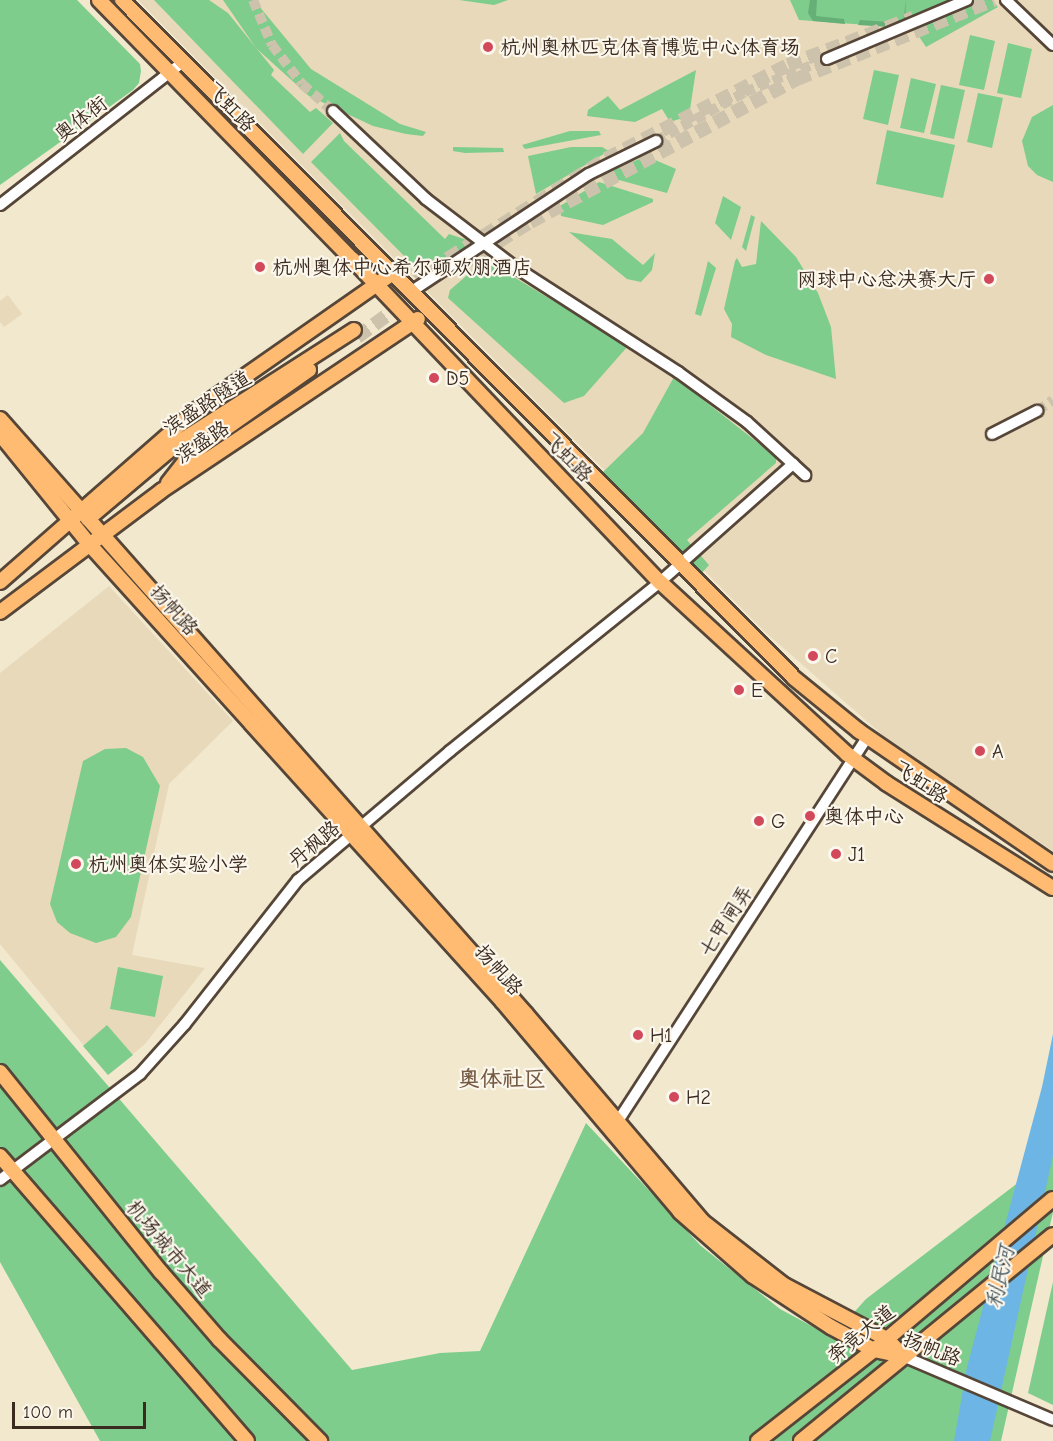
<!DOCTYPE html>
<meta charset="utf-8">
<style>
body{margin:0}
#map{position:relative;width:1053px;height:1441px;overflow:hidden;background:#f1e8ce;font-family:"Comic Neue","LXGW WenKai TC",sans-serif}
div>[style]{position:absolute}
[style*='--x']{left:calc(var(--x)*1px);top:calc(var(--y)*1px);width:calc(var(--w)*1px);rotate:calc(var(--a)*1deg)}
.built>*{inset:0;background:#e8d9ba}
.green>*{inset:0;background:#7ecd8c}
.forest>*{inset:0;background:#66b078}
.water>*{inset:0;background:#6cb5e4}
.minor-tunnel>*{height:10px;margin-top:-5px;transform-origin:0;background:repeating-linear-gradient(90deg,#cdc2ab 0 10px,transparent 0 15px)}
.major-tunnel>*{height:14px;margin-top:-7px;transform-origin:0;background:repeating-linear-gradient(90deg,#cdc2ab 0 14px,transparent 0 21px)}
.roads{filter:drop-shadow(2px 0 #564638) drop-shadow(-2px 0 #564638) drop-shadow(0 2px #564638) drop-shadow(0 -2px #564638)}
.minor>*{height:10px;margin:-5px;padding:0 5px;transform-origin:5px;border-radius:5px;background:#fff}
.major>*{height:14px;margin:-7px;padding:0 7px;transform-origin:7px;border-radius:7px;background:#ffbb71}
.dots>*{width:16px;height:16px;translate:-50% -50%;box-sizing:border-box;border:3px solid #fbf7ec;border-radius:50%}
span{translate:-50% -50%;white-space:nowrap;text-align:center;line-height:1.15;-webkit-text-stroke:4.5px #fbf7ec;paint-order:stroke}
.poi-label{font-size:20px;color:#3b2a1e}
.left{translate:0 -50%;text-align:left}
.right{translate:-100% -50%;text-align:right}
.street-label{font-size:20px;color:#3b2a1e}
.water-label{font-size:21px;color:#4c5b63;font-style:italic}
.quarter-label{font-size:22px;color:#765a42;font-weight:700}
.scale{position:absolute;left:12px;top:1402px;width:134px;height:27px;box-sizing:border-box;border:3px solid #3b2a1e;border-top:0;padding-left:8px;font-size:18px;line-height:21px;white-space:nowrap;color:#3b2a1e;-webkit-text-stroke:4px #fbf7ec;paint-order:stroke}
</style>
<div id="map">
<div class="built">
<div style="clip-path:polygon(138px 0,1053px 0,1053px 851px,894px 745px,764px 631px)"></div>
<div style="clip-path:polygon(8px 295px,22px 314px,4px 327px,0 322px,0 301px)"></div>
<div style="clip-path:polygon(109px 586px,233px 721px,169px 784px,132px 955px,205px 968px,145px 1044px,108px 1075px,0 944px,0 673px)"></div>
</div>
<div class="green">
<div style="clip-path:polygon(0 0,77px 0,140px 64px,141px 71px,139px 83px,133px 90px,0 185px)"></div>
<div style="clip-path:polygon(154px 0,209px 0,228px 13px,274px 70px,271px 75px,310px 112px,316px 108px,333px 123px,303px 154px)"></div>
<div style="clip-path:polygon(223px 0,254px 0,311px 69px,400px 124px,426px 132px,423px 136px,406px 134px,373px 126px,309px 96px,256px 48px)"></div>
<div style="clip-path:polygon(459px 0,508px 0,494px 5px)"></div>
<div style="clip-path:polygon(790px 0,992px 0,998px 7px,926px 47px,916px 32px,908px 28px,799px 20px)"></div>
<div style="clip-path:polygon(970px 35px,995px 41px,984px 90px,959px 85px)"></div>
<div style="clip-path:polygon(1008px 43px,1032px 49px,1021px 98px,997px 93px)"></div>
<div style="clip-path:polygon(696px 70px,689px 116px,670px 122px,662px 109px,635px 122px,587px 116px,588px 110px,608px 96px,620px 110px)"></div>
<div style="clip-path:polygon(874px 70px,899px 75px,888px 125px,863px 119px)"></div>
<div style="clip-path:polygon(911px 78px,936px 84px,924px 133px,900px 128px)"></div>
<div style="clip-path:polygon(941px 85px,965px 90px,954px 139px,930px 134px)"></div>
<div style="clip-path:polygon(978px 93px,1003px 98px,992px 148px,967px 142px)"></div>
<div style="clip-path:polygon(1053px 105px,1053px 182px,1037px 175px,1028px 166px,1022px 141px,1032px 117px)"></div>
<div style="clip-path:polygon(887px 130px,955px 145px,943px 198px,876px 184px)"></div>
<div style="clip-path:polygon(570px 131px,599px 131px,601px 135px,525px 149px,522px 145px)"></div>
<div style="clip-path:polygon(340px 133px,344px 141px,445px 239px,449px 234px,467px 240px,468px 250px,426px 278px,311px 162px)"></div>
<div style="clip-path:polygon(453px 147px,503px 148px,504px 152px,465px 153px,453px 151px)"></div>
<div style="clip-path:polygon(571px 147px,602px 147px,609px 151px,536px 194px,528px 156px)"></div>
<div style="clip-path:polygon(646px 156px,676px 169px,667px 193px,615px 179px,612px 171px)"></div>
<div style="clip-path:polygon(599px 182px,653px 199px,653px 202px,603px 225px,561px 216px,560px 206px)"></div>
<div style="clip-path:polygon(723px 196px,741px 207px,731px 240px,715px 223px)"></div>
<div style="clip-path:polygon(751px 215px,755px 217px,746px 251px,742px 247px)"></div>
<div style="clip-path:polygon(761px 221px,796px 257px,818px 293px,831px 327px,836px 379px,766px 355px,731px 337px,732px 324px,724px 309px,735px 261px,737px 258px,742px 267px,756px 264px)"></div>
<div style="clip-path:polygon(569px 232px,612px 239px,643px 265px,655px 253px,652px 270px,641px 282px,627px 279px)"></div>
<div style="clip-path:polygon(708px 261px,716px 268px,701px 316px,695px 314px)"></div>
<div style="clip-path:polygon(489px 262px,628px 346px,584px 396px,564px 403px,448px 298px,450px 290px,480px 264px)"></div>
<div style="clip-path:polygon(674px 377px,776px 457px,776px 463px,687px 540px,709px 565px,701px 574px,603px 472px,643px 433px)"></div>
<div style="clip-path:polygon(126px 748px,143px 757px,160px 786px,131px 917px,116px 937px,96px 943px,70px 933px,57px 922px,50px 904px,83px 761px,105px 749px)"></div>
<div style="clip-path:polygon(0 960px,352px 1370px,440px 1353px,480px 1351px,586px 1123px,701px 1246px,780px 1309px,832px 1337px,866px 1299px,1053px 1156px,1053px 1212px,1001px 1441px,100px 1441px,0 1262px)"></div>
<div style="clip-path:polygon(118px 967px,163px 976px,155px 1017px,110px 1009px)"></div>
<div style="clip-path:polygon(107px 1025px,133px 1055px,108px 1075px,83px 1046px)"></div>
<div style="clip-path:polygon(1053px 1282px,1053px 1405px,1028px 1393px)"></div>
</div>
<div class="forest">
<div style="clip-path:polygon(810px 0,817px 0,816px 16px,844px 19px,845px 24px,813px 21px,808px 13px)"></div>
<div style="clip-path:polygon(906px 0,905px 28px,858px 25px,860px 20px,903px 23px)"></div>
</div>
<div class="water">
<div style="clip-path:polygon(1053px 1034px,1053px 1156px,990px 1441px,954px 1441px,967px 1367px,1042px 1087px)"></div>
</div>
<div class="minor-tunnel">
<div style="--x:253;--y:0;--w:49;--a:67.1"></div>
<div style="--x:272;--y:45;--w:49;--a:52.4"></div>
<div style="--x:302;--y:84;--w:41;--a:41.1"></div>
<div style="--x:656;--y:141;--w:102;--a:-28.8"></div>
<div style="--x:745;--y:92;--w:88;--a:-21.9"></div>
<div style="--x:1037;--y:411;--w:19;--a:-35"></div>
</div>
<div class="major-tunnel">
<div style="--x:462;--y:264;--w:80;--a:-31.7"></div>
<div style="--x:530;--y:222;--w:303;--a:-28.2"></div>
<div style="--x:797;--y:79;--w:212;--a:-21.9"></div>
<div style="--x:384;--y:306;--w:58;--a:-38"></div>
<div style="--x:430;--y:270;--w:208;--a:-32.2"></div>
<div style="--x:606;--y:159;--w:205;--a:-27.3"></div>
<div style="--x:788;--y:65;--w:134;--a:-20.6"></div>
<div style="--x:357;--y:337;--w:82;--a:-36"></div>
</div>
<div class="roads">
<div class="minor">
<div style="--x:1006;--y:0;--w:65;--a:43.8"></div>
<div style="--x:827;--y:59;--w:152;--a:-22.9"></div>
<div style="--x:333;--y:111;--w:128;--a:43.4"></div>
<div style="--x:426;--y:199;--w:112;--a:37.4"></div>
<div style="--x:515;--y:267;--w:194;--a:32.8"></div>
<div style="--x:678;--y:372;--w:85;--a:35.9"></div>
<div style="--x:747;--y:422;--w:79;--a:42.4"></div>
<div style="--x:0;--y:205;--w:232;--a:-38"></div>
<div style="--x:412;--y:291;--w:212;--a:-33.5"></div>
<div style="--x:589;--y:174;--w:75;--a:-26.2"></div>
<div style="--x:992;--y:434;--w:51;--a:-27.1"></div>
<div style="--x:616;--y:1124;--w:461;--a:-57"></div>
<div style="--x:0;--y:1180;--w:176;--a:-37.1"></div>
<div style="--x:140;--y:1074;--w:67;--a:-48"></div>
<div style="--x:185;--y:1024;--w:183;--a:-51.9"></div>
<div style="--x:298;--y:880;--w:199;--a:-40.3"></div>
<div style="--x:450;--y:751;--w:270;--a:-38.8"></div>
<div style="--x:660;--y:582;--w:178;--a:-41.6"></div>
<div style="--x:903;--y:1356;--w:163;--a:23.1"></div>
</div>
<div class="major">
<div style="--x:99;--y:0;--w:363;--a:45.7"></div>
<div style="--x:353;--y:260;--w:445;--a:46.4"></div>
<div style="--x:660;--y:582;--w:254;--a:42.6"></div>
<div style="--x:847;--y:754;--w:49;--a:36.6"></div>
<div style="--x:886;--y:783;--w:197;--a:32.2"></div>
<div style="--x:122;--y:0;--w:955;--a:45.25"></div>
<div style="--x:794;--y:678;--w:84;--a:39.2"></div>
<div style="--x:859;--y:731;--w:235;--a:34.4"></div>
<div style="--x:0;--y:419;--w:794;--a:48.52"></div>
<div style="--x:526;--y:1014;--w:272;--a:49.6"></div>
<div style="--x:702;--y:1221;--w:104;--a:38"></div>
<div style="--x:784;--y:1285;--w:116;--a:27.7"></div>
<div style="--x:887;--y:1339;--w:23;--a:47"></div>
<div style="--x:0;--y:434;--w:143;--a:51"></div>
<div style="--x:90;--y:545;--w:615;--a:47.9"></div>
<div style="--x:502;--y:1001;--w:276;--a:49.8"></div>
<div style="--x:680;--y:1212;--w:97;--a:41.2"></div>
<div style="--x:753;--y:1276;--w:93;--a:33.2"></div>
<div style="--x:831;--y:1327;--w:49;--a:28.1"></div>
<div style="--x:874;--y:1350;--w:30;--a:12"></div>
<div style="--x:168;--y:483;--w:28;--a:-52"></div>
<div style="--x:185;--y:461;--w:39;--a:-40"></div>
<div style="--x:215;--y:436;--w:115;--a:-35.1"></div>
<div style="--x:88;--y:519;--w:118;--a:-40.2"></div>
<div style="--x:178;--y:443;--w:209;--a:-32.7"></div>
<div style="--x:0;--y:582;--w:259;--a:-41.2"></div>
<div style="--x:195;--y:411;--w:243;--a:-34.9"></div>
<div style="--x:0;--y:612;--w:201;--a:-36.9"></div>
<div style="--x:161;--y:491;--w:309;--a:-33.8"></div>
<div style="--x:0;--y:1072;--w:257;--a:51.2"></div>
<div style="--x:161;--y:1272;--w:89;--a:49.1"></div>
<div style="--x:219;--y:1339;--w:144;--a:45.3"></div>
<div style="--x:0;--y:1156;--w:377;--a:49.1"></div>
<div style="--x:758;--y:1441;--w:147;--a:-38.1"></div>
<div style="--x:874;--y:1350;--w:234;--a:-40.2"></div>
<div style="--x:801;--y:1441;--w:325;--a:-39.3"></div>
</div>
</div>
<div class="dots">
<div style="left:488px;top:47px;background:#d1495b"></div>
<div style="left:260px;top:267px;background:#d1495b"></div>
<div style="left:989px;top:279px;background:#d1495b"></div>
<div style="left:434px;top:378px;background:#d1495b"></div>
<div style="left:813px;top:656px;background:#d1495b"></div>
<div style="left:739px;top:690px;background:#d1495b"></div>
<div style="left:980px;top:751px;background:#d1495b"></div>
<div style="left:810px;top:816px;background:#d1495b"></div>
<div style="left:759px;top:821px;background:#d1495b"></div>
<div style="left:836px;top:854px;background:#d1495b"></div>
<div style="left:76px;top:864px;background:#d1495b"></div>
<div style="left:638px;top:1035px;background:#d1495b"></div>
<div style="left:674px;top:1097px;background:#d1495b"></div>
</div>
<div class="poi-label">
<span class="left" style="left:500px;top:47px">杭州奥林匹克体育博览中心体育场</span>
<span class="left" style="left:272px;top:267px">杭州奥体中心希尔顿欢朋酒店</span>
<span class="right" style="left:977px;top:279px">网球中心总决赛大厅</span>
<span class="left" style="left:446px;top:378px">D5</span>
<span class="left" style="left:825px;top:656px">C</span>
<span class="left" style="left:751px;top:690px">E</span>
<span class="left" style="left:992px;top:751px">A</span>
<span class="left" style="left:824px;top:816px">奥体中心</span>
<span class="left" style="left:771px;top:821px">G</span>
<span class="left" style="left:848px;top:854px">J1</span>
<span class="left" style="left:88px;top:864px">杭州奥体实验小学</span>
<span class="left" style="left:650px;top:1035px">H1</span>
<span class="left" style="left:686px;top:1097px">H2</span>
</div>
<div class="street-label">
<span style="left:231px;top:107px;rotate:46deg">飞虹路</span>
<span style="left:81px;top:119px;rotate:-38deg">奥体街</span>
<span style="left:207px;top:403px;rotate:-33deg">滨盛路隧道</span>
<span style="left:202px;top:442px;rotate:-33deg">滨盛路</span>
<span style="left:568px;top:457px;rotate:46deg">飞虹路</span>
<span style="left:174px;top:610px;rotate:48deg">扬帆路</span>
<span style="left:921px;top:782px;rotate:33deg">飞虹路</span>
<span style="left:314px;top:844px;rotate:-40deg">丹枫路</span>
<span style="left:726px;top:921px;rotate:-57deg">七甲闸弄</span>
<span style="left:499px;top:970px;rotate:48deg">扬帆路</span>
<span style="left:169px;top:1249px;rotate:50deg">机场城市大道</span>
<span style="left:861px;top:1334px;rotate:-39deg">奔竞大道</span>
<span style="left:932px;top:1349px;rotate:21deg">扬帆路</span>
</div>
<div class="water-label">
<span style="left:1000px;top:1277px;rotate:-77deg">利民河</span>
</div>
<div class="quarter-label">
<span style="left:502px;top:1080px">奥体社区</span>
</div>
<div class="scale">100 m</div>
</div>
